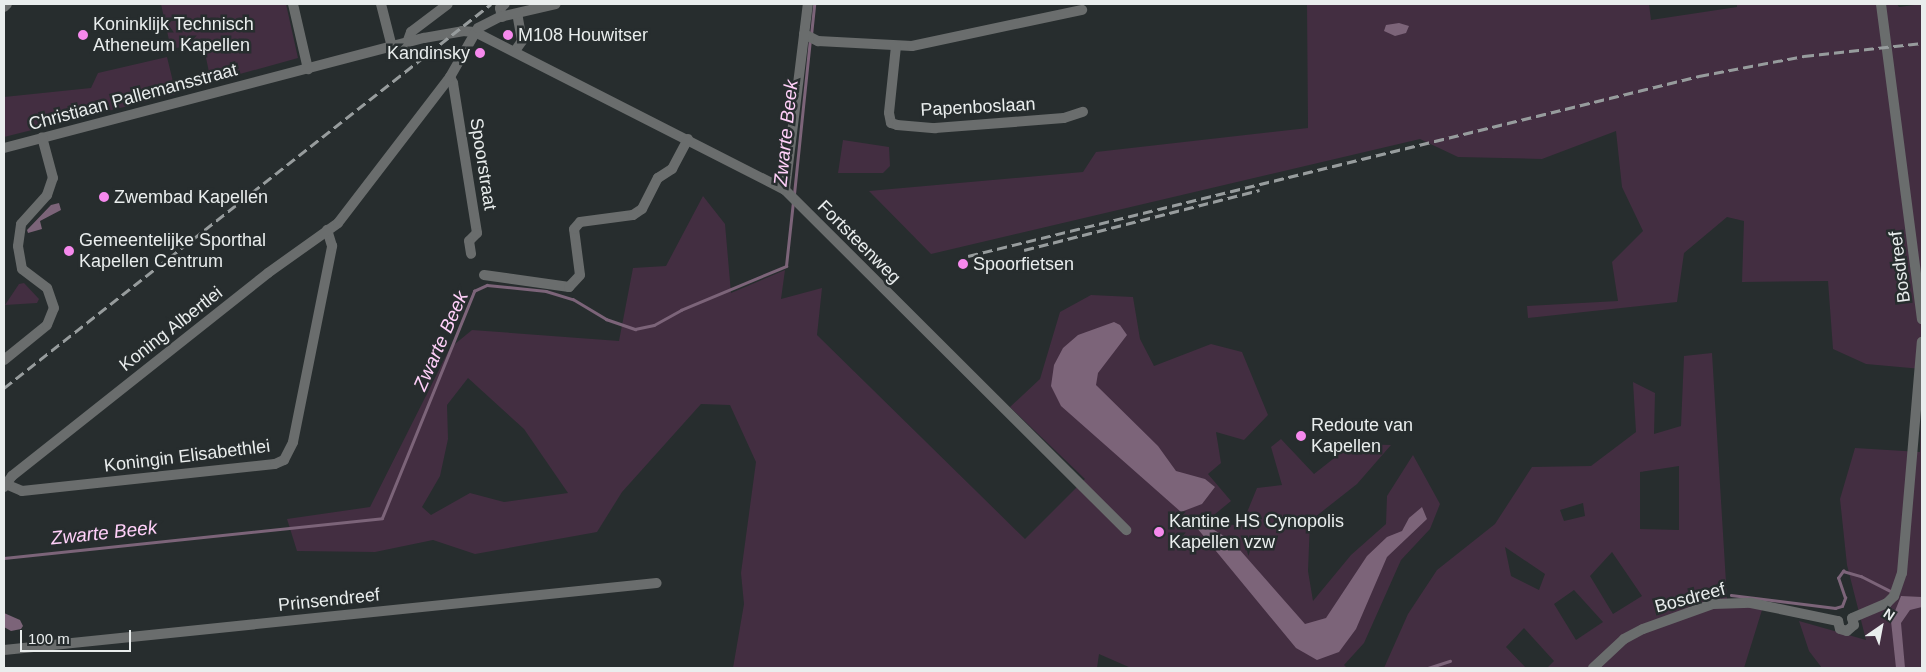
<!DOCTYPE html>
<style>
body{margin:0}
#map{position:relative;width:1926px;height:672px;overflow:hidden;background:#272d2e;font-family:Helvetica,sans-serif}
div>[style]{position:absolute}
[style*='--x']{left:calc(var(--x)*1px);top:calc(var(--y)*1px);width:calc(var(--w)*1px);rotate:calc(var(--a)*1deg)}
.green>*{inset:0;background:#432e41}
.water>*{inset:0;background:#7c6479}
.stream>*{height:2.5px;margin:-1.25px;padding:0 1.25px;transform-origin:1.25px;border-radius:1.25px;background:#7c6479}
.minor>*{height:10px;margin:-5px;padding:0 5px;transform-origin:5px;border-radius:5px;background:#6a6d6d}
.rail>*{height:2.5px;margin-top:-1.25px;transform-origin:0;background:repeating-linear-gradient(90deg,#979c9d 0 10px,transparent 0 15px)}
.dots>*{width:14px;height:14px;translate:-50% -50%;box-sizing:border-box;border:2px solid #272d2e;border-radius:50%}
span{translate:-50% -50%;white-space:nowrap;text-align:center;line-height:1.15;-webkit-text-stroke:5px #272d2e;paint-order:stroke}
.poi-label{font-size:18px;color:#e9eded}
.left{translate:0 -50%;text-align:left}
.right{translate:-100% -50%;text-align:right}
.street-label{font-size:18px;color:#e9eded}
.water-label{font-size:19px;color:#ffd0f9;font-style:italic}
.frame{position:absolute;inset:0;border:5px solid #e9eded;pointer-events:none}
.north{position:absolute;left:1856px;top:602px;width:50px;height:50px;-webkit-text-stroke:4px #272d2e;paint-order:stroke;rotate:33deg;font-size:14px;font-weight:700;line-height:20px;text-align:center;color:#e9eded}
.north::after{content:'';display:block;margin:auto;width:18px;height:22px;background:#e9eded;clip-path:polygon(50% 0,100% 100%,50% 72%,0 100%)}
.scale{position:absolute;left:20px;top:630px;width:111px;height:22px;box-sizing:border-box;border:2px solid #e9eded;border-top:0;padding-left:6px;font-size:15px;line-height:18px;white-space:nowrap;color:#e9eded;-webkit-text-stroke:4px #272d2e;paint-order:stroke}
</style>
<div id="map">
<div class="green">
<div style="clip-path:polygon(161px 4px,286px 4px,298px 58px,211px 82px,203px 43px,171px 49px)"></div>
<div style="clip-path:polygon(1307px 4px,1649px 4px,1651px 20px,1737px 7px,1737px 4px,1897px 4px,1899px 7px,1922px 4px,1922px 369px,1866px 364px,1833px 349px,1828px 281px,1742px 282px,1744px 221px,1727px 217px,1684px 253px,1677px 302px,1528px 318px,1527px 306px,1618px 301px,1612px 262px,1643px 231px,1622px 187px,1616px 131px,1542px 159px,1458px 157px,1420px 139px,931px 254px,869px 191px,1083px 172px,1096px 152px,1308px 128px)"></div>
<div style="clip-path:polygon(167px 57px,176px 94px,4px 137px,4px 97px,91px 88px,98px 73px)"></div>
<div style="clip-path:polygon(843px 140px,889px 147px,890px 166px,883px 173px,838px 173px)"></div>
<div style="clip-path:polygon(evenodd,703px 196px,725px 224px,731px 293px,785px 270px,781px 299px,822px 288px,817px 335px,1025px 539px,1085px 479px,1010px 407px,1040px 379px,1060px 312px,1091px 295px,1133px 297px,1140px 339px,1154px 366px,1211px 344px,1242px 352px,1268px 415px,1244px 440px,1216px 432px,1221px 463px,1208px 474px,1231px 501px,1209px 519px,1241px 527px,1257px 488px,1282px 485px,1271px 447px,1281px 439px,1314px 474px,1352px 444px,1391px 445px,1357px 484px,1310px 521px,1308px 571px,1313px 601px,1351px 555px,1386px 524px,1387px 496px,1413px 455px,1440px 504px,1430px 529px,1401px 560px,1364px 643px,1344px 665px,1347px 668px,1131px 668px,1099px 654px,1097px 668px,733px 668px,744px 604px,741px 573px,756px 462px,730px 405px,701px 404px,622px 492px,597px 532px,475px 554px,433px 540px,375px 552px,297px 551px,287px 519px,370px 507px,450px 348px,472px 330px,619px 341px,633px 268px,666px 266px,703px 196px,468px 378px,524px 429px,568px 493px,504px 502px,470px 493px,431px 515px,422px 507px,440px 476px,448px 439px,447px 405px,468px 378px)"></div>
<div style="clip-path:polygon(24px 283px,39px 299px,37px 303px,5px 305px,19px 284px)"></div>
<div style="clip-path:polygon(evenodd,1712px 353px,1727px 599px,1762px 610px,1744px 668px,1547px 668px,1554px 661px,1524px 628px,1506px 647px,1526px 668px,1384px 668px,1408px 614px,1437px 570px,1495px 524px,1532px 467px,1591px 466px,1636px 432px,1633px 382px,1655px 393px,1654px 434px,1681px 426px,1684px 356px,1712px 353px,1679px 466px,1679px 530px,1640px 529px,1640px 472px,1679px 466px,1712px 353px,1583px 503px,1585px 516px,1564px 521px,1560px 510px,1583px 503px,1712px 353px,1505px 547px,1545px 574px,1539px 590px,1511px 576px,1505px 547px,1712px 353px,1612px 552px,1642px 596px,1613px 614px,1590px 576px,1612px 552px,1712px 353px,1574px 590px,1603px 622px,1576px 640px,1554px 604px,1574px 590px)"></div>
<div style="clip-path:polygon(1922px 378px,1922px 668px,1822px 668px,1809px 651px,1799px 621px,1866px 640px,1847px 565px,1840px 499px,1855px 448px,1920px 452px)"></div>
</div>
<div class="water">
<div style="clip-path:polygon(1399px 23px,1409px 26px,1406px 33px,1395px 36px,1384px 31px,1386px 25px)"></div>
<div style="clip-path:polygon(59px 203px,61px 210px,40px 221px,42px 229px,28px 233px,27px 230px,51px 205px)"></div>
<div style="clip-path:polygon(1114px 322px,1120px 325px,1127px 335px,1098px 373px,1096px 385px,1158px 446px,1176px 471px,1205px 479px,1215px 487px,1202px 504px,1181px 512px,1061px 406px,1051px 386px,1054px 365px,1063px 348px,1078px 335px)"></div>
<div style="clip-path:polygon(1422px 507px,1427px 519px,1387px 557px,1356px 629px,1339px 652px,1317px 660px,1296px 648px,1197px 528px,1211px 528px,1232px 541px,1305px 624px,1326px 618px,1367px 556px,1387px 537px,1402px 531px,1409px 518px)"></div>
<div style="clip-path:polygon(1901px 596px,1922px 597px,1922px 607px,1910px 610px,1901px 623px,1905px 668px,1896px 668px,1891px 621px)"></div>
<div style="clip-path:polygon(4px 613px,20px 620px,23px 626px,21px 629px,11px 631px,4px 627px)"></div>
</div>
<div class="stream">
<div style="--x:811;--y:35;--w:31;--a:-84"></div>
<div style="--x:794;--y:194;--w:155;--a:-84.1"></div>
<div style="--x:4;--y:558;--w:380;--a:-6"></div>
<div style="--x:382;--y:518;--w:245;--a:-67.9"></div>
<div style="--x:474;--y:291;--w:14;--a:-25"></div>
<div style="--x:487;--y:285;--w:59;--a:5.8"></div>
<div style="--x:546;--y:291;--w:28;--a:17"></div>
<div style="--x:573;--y:299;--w:39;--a:31"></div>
<div style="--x:606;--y:319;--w:31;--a:19"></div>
<div style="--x:635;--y:329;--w:19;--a:-12"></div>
<div style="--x:654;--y:325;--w:31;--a:-29"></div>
<div style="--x:681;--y:310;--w:114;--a:-22.7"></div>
<div style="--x:786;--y:266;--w:64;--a:-83.8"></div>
<div style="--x:1731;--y:595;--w:105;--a:7.1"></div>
<div style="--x:1835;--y:608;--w:7;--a:-16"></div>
<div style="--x:1842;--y:606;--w:9;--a:-69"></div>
<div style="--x:1845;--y:598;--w:21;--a:-109"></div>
<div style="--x:1838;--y:578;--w:9;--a:-54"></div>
<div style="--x:1843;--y:571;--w:19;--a:16"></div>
<div style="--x:1861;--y:576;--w:34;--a:27"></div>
<div style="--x:1428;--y:668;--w:23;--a:-18"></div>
</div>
<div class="minor">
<div style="--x:293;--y:4;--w:67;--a:77"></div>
<div style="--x:381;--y:4;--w:44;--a:75.7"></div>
<div style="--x:1881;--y:4;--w:318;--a:82.6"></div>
<div style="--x:4;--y:7;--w:4;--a:-45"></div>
<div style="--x:502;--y:17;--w:9;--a:-103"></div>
<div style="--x:500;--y:8;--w:6;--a:-39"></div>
<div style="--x:804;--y:34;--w:16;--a:27"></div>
<div style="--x:818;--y:41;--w:94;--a:3"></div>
<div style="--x:912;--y:46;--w:174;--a:-12"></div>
<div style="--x:407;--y:43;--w:12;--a:-70"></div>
<div style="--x:411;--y:32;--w:46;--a:-37.1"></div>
<div style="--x:896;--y:46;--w:67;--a:96"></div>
<div style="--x:889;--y:113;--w:10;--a:79"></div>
<div style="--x:891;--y:123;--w:6;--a:18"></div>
<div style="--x:897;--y:125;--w:38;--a:5"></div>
<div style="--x:935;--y:128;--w:129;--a:-4.4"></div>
<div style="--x:1064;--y:118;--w:20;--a:-18"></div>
<div style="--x:515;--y:51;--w:12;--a:-55"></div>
<div style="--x:522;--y:41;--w:27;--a:-100"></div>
<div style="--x:450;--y:77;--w:7;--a:63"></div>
<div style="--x:453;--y:83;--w:152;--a:80.9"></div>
<div style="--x:477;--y:233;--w:11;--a:135"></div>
<div style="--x:469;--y:241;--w:13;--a:81"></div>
<div style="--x:4;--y:148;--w:434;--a:-14.7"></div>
<div style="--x:424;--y:38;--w:39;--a:-10"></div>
<div style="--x:462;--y:31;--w:13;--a:4"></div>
<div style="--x:475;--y:32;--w:348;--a:27"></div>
<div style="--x:785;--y:190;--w:482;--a:44.9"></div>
<div style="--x:785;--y:190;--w:187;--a:-83"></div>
<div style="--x:484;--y:275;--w:86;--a:8"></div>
<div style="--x:569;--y:287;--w:16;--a:-47"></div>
<div style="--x:580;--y:275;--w:46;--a:-97.4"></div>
<div style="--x:574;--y:229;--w:9;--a:-49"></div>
<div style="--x:580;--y:222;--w:53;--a:-7.5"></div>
<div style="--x:633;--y:215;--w:11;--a:-34"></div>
<div style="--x:642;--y:209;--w:35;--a:-63"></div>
<div style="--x:658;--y:178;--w:17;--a:-33"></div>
<div style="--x:672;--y:169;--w:34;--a:-62"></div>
<div style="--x:4;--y:360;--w:55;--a:-39.1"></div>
<div style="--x:47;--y:325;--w:18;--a:-68"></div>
<div style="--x:54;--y:308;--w:21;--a:-109"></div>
<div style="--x:47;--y:288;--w:31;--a:-143"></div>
<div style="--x:22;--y:269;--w:23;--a:-100"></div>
<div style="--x:18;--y:246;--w:22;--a:-82"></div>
<div style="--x:21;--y:224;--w:39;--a:-48"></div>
<div style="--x:47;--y:195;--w:18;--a:-71"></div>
<div style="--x:53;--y:178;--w:42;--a:-105"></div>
<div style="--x:8;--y:485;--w:15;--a:23"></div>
<div style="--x:22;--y:491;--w:254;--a:-6.1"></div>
<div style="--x:275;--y:464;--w:10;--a:-24"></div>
<div style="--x:284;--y:460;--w:20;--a:-63"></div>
<div style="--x:293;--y:442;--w:200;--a:-78.7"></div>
<div style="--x:332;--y:246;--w:17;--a:-107"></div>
<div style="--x:4;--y:487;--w:14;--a:-54"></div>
<div style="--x:12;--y:476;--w:327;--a:-38.4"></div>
<div style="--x:268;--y:273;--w:86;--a:-35.5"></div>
<div style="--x:338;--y:223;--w:184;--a:-52.5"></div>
<div style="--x:450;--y:77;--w:56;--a:-60.3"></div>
<div style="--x:478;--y:28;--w:25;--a:-27"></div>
<div style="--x:500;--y:17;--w:57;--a:-13.1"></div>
<div style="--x:1852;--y:618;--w:38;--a:-23"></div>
<div style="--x:1887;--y:603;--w:10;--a:-45"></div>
<div style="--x:1894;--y:596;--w:24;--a:-71"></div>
<div style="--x:1902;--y:573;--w:232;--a:-85.1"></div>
<div style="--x:1838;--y:621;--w:8;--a:76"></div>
<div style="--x:1840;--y:629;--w:7;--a:16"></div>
<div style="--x:1847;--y:631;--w:9;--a:-41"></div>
<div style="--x:1854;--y:625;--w:7;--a:-106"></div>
<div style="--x:4;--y:650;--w:656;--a:-5.86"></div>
<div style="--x:1593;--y:668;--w:42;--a:-43.1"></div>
<div style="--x:1624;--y:639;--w:21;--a:-28"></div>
<div style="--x:1643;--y:629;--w:74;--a:-19.7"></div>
<div style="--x:1713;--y:604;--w:38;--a:-2"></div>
<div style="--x:1751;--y:603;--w:89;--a:11.7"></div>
</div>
<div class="rail">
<div style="--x:1024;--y:250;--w:243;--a:-14.3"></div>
<div style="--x:968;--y:256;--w:753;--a:-13.83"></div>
<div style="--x:1699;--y:76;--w:107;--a:-10.8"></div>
<div style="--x:1804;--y:56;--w:119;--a:-6.3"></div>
<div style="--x:4;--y:388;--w:620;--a:-38.26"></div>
</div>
<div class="dots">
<div style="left:83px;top:35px;background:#f689ed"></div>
<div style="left:508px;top:35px;background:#f689ed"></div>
<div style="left:480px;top:53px;background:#f689ed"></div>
<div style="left:104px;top:197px;background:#f689ed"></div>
<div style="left:69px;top:251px;background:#f689ed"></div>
<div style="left:963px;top:264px;background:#f689ed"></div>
<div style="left:1301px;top:436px;background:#f689ed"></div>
<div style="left:1159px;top:532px;background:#f689ed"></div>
</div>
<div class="poi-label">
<span class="left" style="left:93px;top:35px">Koninklijk Technisch<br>Atheneum Kapellen</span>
<span class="left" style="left:518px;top:35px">M108 Houwitser</span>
<span class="right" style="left:470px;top:53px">Kandinsky</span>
<span class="left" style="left:114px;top:197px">Zwembad Kapellen</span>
<span class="left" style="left:79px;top:251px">Gemeentelijke Sporthal<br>Kapellen Centrum</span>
<span class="left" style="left:973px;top:264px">Spoorfietsen</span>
<span class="left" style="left:1311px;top:436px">Redoute van<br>Kapellen</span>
<span class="left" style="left:1169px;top:532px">Kantine HS Cynopolis<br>Kapellen vzw</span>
</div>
<div class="street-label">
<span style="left:133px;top:97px;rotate:-15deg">Christiaan Pallemansstraat</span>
<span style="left:978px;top:107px;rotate:-3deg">Papenboslaan</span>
<span style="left:483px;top:164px;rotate:81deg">Spoorstraat</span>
<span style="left:859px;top:242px;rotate:45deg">Fortsteenweg</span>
<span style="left:1900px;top:267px;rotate:-97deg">Bosdreef</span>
<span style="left:171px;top:329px;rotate:-38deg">Koning Albertlei</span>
<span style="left:187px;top:456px;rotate:-7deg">Koningin Elisabethlei</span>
<span style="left:1690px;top:598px;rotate:-15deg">Bosdreef</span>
<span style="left:329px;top:600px;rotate:-6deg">Prinsendreef</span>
</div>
<div class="water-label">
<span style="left:786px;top:133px;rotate:-84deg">Zwarte Beek</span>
<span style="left:441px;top:341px;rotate:-66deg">Zwarte Beek</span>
<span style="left:104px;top:533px;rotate:-6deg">Zwarte Beek</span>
</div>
<div class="frame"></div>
<div class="north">N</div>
<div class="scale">100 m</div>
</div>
